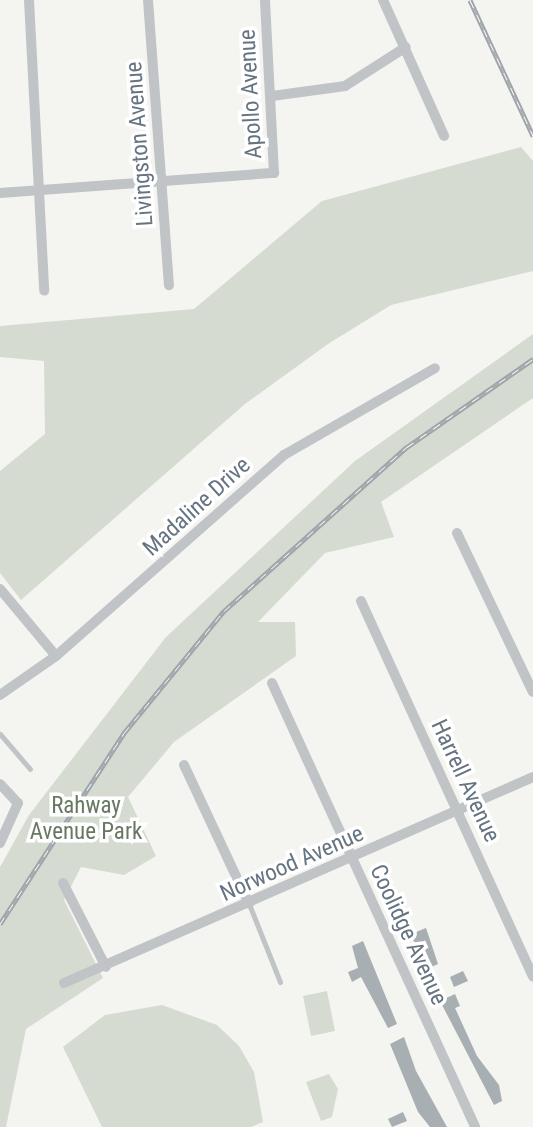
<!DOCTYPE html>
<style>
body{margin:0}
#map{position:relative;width:533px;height:1127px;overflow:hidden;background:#f4f4f1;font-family:"Roboto Condensed",sans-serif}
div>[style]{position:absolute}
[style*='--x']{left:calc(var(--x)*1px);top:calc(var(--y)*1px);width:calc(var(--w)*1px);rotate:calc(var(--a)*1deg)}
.green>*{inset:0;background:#d6dbd2}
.building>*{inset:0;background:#a7afb3}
.service>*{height:5px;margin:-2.5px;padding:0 2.5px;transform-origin:2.5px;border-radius:2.5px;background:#c0c4c7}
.minor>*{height:10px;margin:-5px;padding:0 5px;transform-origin:5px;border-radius:5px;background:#c0c4c7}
.rail>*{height:5px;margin-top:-2.5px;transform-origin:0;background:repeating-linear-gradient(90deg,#fff 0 8px,#9fa5aa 0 16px);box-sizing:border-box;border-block:2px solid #9fa5aa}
span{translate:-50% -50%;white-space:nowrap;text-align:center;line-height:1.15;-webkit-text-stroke:7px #fff;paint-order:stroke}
.street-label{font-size:23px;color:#657480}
.park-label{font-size:23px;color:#687863}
</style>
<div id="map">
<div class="green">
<div style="clip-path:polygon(521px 147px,533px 161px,533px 271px,391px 305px,328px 344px,245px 404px,21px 600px,0 573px,0 471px,45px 434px,44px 361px,0 357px,0 326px,194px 309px,322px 201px)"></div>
<div style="clip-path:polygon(533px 334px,533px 398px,381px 502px,394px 537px,325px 553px,258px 622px,295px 622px,296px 656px,174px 742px,128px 797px,156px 856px,124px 875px,81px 867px,64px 900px,103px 978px,26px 1029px,6px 1127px,0 1127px,0 867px,29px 815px,166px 637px,355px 461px)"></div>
<div style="clip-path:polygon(327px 991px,335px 1031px,311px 1036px,303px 996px)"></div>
<div style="clip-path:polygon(162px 1005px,217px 1025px,239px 1046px,254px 1072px,263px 1122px,251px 1127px,102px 1127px,63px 1047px,105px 1015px)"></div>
<div style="clip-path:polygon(329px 1074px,338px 1089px,332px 1117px,321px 1121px,306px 1082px)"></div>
</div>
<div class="building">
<div style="clip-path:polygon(426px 928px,438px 964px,425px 970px,411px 934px)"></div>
<div style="clip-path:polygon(363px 941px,397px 1024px,388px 1028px,361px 977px,352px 982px,348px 972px,358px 968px,352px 946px)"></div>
<div style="clip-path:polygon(463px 971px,468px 981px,454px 987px,450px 977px)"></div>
<div style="clip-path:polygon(455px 994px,460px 1006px,455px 1008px,477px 1056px,499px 1085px,502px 1101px,494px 1105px,440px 1001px)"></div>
<div style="clip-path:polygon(404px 1037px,416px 1071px,447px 1127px,430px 1127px,418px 1112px,390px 1044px)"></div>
<div style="clip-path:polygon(403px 1112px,407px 1121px,392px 1127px,388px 1119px)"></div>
</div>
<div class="service">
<div style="--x:0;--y:734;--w:46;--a:49.4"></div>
<div style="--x:249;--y:904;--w:84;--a:68.3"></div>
</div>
<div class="minor">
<div style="--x:29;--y:0;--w:291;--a:87"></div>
<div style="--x:148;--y:0;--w:286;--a:85.8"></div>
<div style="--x:383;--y:0;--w:149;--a:65.8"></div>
<div style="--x:272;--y:96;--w:74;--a:-7.8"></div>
<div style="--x:345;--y:86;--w:72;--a:-32.6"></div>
<div style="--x:0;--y:193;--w:275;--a:-4.2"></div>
<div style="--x:274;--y:173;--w:173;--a:-93"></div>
<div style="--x:457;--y:533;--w:176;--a:64.5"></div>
<div style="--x:0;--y:589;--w:87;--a:50.1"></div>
<div style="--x:361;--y:601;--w:413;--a:65.4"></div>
<div style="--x:272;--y:683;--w:488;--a:65.4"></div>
<div style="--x:0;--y:695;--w:68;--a:-34.9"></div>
<div style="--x:56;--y:656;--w:304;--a:-41.4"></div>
<div style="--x:284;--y:455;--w:174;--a:-29.9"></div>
<div style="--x:184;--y:765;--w:153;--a:64.9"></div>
<div style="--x:0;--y:784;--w:26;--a:47"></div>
<div style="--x:18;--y:803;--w:44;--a:114.2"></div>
<div style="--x:63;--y:883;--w:94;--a:62.9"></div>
<div style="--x:64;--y:983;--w:512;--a:-23.71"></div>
</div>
<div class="rail">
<div style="--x:470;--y:0;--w:150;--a:65.1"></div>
<div style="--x:0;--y:924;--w:228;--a:-57"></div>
<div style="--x:124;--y:733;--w:158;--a:-50.7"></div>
<div style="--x:224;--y:611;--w:246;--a:-41.9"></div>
<div style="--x:407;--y:447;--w:154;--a:-34.9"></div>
</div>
<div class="street-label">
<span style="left:251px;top:94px;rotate:-93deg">Apollo Avenue</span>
<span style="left:140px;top:144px;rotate:-94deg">Livingston Avenue</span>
<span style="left:197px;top:507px;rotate:-42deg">Madaline Drive</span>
<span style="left:465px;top:781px;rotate:65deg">Harrell Avenue</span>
<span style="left:292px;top:864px;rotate:-24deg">Norwood Avenue</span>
<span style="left:408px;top:935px;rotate:65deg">Coolidge Avenue</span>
</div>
<div class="park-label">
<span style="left:86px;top:819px">Rahway<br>Avenue Park</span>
</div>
</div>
